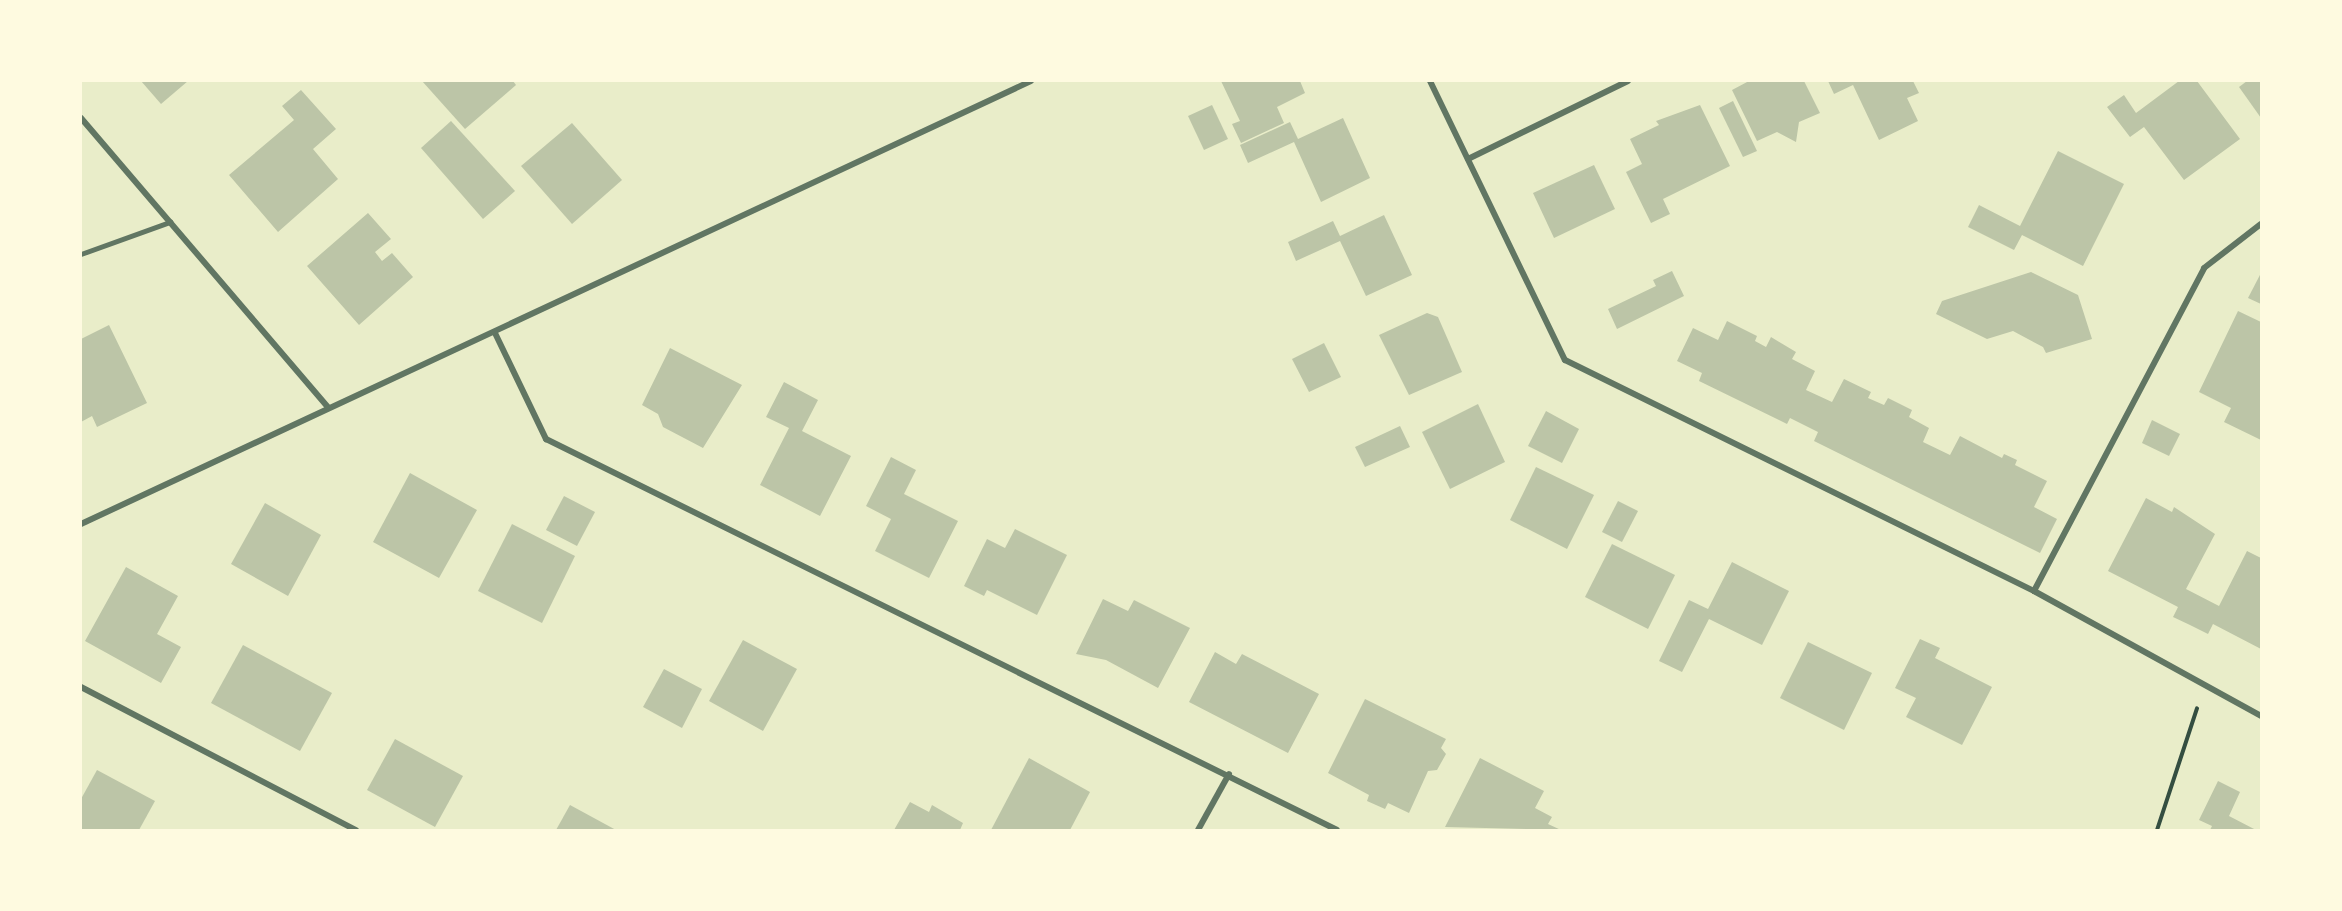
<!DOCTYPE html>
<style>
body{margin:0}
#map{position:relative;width:2342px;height:911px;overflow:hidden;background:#e9edc9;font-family:Georgia,serif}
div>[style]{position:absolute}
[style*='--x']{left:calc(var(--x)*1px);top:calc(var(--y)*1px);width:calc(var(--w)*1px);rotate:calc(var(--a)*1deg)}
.building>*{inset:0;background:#bcc5a7}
.path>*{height:4px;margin:-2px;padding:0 2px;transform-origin:2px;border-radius:2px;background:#344e41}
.service>*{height:4.5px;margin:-2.25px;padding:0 2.25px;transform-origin:2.25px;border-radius:2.25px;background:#617663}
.minor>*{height:6px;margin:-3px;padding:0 3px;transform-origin:3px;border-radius:3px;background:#617663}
span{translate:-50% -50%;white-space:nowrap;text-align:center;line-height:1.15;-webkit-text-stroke:6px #fefae0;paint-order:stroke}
.frame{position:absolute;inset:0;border:82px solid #fefae0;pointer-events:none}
</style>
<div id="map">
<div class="building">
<div style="clip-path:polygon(141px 81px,188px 81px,161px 104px)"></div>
<div style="clip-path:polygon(422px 81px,513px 81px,516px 85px,465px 129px)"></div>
<div style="clip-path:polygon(1221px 81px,1300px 81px,1305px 93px,1277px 107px,1284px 123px,1241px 143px,1232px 124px,1240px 121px)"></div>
<div style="clip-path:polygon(1749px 81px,1804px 81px,1820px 113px,1799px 122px,1796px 142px,1777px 132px,1757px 141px,1732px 90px)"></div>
<div style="clip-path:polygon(1828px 81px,1913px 81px,1919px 93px,1907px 98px,1918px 121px,1879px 140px,1853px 85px,1834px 94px)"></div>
<div style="clip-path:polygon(2179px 81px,2197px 81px,2240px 139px,2184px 180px,2144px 127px,2130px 137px,2107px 107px,2124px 95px,2136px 113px)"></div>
<div style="clip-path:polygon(2247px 81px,2261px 81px,2261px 118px,2239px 87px)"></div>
<div style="clip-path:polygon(301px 90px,336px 129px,313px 149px,338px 179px,278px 232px,229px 175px,294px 120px,282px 106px)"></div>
<div style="clip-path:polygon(1733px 101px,1757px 151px,1743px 157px,1719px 108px)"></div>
<div style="clip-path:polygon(1212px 105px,1228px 139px,1204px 150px,1188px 116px)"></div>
<div style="clip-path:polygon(1700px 105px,1730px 166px,1663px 199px,1670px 214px,1651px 223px,1626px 172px,1642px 164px,1630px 139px,1659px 125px,1656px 121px)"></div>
<div style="clip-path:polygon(1343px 118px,1370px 178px,1321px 202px,1294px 142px,1248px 163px,1240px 145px,1290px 122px,1298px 139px)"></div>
<div style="clip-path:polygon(451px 121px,515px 191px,483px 219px,421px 148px)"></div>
<div style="clip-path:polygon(572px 123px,622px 180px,572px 224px,521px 166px)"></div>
<div style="clip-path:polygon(2058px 151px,2124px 184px,2083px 266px,2022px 235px,2014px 250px,1968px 227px,1979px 205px,2020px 226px)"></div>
<div style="clip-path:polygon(1594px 165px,1615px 209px,1554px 238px,1533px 193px)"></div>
<div style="clip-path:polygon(368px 213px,391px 239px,375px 252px,382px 261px,392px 253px,413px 277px,359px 325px,307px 266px)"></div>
<div style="clip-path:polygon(1384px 215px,1412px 275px,1366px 296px,1340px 241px,1296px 261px,1288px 242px,1333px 221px,1340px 236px)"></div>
<div style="clip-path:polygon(1672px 271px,1684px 296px,1617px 329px,1608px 309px,1656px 286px,1653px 280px)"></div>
<div style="clip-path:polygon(2031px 272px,2078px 295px,2092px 339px,2046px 353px,2043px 347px,2013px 331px,1987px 339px,1936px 314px,1942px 301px)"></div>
<div style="clip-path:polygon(2261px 273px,2261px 304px,2248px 298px)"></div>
<div style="clip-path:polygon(2238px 311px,2261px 322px,2261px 440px,2224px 422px,2231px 408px,2199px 392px)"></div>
<div style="clip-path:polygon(1427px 313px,1438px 317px,1462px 372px,1409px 395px,1379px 335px)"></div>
<div style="clip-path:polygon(1727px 321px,1757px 336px,1755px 341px,1766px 347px,1771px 337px,1796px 352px,1792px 359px,1815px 371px,1806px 390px,1832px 402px,1844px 379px,1871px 392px,1868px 398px,1884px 405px,1888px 398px,1912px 410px,1909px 417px,1929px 428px,1923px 442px,1950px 455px,1960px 436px,2002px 458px,2004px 454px,2017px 460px,2015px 465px,2047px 481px,2034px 507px,2057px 519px,2040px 553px,1814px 441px,1818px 432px,1790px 418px,1787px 424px,1699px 381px,1702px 373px,1677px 361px,1693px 328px,1718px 340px)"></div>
<div style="clip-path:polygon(109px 325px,147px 403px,97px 427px,92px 416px,81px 422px,81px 339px)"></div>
<div style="clip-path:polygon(1324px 343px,1341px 377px,1309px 392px,1292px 359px)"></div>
<div style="clip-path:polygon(670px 348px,742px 385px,703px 448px,663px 427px,658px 414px,642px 405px)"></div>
<div style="clip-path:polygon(784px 382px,818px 400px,802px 431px,851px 456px,820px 516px,760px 485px,789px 428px,766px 417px)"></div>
<div style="clip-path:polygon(1478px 404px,1505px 462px,1450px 489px,1422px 432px)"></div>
<div style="clip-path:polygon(1546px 411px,1579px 429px,1562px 463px,1528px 446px)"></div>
<div style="clip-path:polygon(2152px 420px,2180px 434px,2169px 456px,2142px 443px)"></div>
<div style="clip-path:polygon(1400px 426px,1410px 447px,1365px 467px,1355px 447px)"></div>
<div style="clip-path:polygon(891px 457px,916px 470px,904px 494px,958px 521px,929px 578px,875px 551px,891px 519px,866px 506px)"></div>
<div style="clip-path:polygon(1536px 467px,1594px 495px,1567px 549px,1510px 520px)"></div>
<div style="clip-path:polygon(410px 473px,477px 510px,439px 578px,373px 542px)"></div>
<div style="clip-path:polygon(564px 496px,595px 512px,577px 546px,546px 530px)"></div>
<div style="clip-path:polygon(2146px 498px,2172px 512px,2174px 507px,2215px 534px,2186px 589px,2219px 606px,2247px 551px,2261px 558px,2261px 649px,2213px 624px,2208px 634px,2190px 625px,2173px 617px,2178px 607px,2108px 571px)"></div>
<div style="clip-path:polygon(1618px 501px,1638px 511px,1622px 542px,1602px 532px)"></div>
<div style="clip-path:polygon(265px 503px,321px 535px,288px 596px,231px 564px)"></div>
<div style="clip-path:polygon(512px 524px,575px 556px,542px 623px,478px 591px)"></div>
<div style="clip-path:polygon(1015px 529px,1067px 555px,1037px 615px,987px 590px,984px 596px,964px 586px,987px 539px,1005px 548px)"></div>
<div style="clip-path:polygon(1612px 544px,1675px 575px,1648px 629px,1585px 597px)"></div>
<div style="clip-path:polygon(1732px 562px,1789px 591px,1762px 645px,1709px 619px,1682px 672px,1659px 661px,1689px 600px,1708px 609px)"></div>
<div style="clip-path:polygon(126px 567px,178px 596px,157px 634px,181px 647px,161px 683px,85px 641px)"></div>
<div style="clip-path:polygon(1103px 599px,1128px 611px,1134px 600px,1190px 628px,1158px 688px,1106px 660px,1076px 654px)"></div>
<div style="clip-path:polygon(1920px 639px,1940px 648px,1935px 658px,1992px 687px,1962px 745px,1906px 717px,1916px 698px,1895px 688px)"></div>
<div style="clip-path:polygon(743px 640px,797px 669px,763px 731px,709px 701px)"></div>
<div style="clip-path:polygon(1808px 642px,1872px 673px,1844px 730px,1780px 698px)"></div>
<div style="clip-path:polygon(243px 645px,332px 693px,300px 751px,211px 703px)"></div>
<div style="clip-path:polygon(1215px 652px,1236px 664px,1242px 654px,1319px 694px,1288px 753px,1189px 702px)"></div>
<div style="clip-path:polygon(664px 669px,702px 689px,682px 728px,643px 707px)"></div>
<div style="clip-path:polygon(1365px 699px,1446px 739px,1441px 748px,1446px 754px,1437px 770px,1428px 771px,1409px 813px,1388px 803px,1385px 809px,1367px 801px,1369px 795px,1328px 773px)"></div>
<div style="clip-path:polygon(395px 739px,463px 776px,435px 827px,367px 790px)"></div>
<div style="clip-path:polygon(1029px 758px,1090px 792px,1070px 830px,991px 830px)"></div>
<div style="clip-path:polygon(1480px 758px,1544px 791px,1535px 808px,1552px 817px,1548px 824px,1561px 830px,1445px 827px)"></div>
<div style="clip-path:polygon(97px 770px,155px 801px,139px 830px,81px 830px,81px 799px)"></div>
<div style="clip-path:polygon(2218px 781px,2240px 792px,2229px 816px,2256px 830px,2210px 830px,2212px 826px,2199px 820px)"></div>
<div style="clip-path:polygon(910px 802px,929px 812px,932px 805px,963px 823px,960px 830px,894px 830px)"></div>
<div style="clip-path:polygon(570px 805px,616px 830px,556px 830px)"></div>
</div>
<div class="path">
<div style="--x:2157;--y:830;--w:128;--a:-71.8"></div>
</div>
<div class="service">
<div style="--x:81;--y:254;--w:95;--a:-19.8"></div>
</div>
<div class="minor">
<div style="--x:1430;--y:81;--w:310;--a:64.2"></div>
<div style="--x:1565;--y:360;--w:523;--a:26.22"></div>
<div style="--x:2034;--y:591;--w:259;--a:28.8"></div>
<div style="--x:81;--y:118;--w:380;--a:49.5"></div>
<div style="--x:1468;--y:159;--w:178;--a:-26"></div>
<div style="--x:495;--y:333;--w:118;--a:64.3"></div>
<div style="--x:546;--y:439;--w:882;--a:26.3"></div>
<div style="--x:81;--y:524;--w:1048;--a:-25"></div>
<div style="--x:2034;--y:591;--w:365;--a:-62.2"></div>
<div style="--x:2204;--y:268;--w:72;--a:-37.7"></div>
<div style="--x:81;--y:687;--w:310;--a:27.5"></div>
<div style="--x:1198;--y:830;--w:64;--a:-61"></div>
</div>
<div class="frame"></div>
</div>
